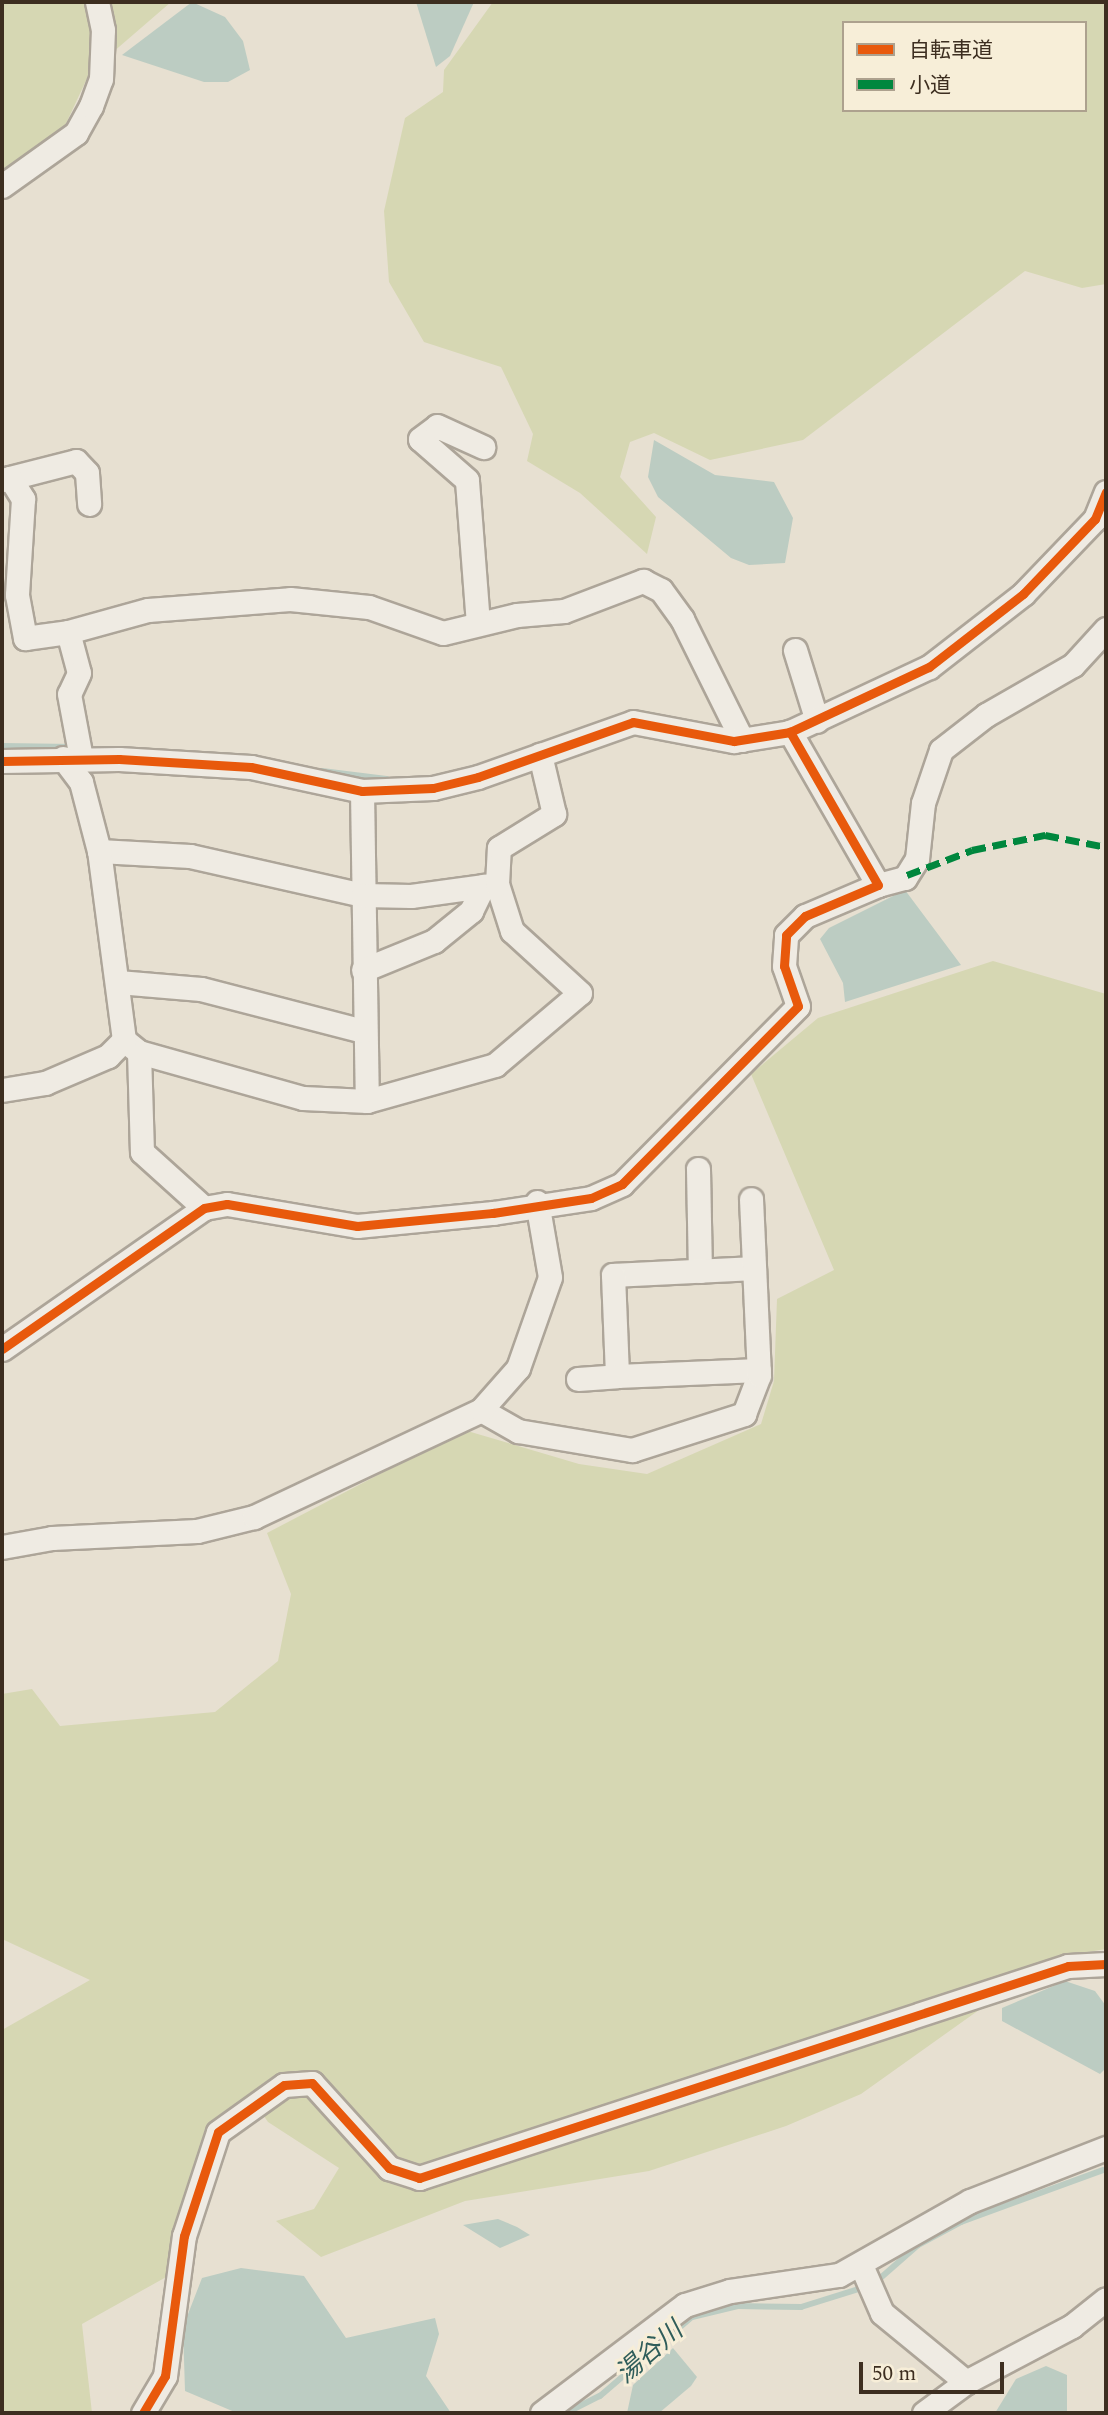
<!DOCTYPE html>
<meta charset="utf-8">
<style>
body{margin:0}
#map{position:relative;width:1108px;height:2415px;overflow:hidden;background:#e7e0d1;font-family:Spectral,"Noto Sans JP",serif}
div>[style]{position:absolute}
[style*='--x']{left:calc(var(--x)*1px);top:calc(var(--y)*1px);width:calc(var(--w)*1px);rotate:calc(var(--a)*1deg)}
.green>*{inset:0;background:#d6d7b3}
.water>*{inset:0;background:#bcccc2}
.stream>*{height:6px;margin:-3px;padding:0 3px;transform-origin:3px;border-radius:3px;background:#bcccc2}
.roads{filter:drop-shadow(2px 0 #ada599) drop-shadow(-2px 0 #ada599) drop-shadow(0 2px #ada599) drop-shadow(0 -2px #ada599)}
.street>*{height:23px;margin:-11.5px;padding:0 11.5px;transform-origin:11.5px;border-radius:11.5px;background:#efebe3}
.quiet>*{height:7px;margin-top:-3.5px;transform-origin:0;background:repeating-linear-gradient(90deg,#00873e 0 14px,transparent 0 21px)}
.cycleway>*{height:9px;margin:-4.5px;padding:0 4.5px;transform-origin:4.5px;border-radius:4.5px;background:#e8590c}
span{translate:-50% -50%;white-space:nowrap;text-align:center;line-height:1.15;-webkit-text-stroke:6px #f7eed8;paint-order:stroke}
.water-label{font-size:26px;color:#2f5d5a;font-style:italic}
.frame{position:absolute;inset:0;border:4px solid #3d2e20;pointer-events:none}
.legend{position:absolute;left:842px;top:21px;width:245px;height:91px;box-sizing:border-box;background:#f7eed8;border:2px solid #ada18e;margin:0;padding:9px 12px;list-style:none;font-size:21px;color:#3d2e20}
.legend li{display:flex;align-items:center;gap:14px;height:35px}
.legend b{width:35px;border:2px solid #ada18e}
.scale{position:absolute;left:859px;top:2362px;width:145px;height:32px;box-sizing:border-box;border:4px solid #3d2e20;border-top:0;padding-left:9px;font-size:21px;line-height:24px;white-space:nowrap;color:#3d2e20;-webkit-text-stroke:5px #f7eed8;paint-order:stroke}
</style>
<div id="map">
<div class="green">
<div style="clip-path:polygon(2px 2px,171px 2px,90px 72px,63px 130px,2px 181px)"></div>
<div style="clip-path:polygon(evenodd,493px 2px,1106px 2px,1106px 284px,1082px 288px,1025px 271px,803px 440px,710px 460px,654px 433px,630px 442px,620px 477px,656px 517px,647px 554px,580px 493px,527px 461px,533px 434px,501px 367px,424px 342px,389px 282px,384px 211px,405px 118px,443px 92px,444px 70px,493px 2px,844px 23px,1085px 23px,1085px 110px,844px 110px,844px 23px)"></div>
<div style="clip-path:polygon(993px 961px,1106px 994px,1106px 1949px,1052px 1958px,861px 2094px,786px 2126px,649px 2171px,465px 2201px,321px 2257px,276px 2221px,314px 2209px,339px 2168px,268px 2122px,250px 2096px,209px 2124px,186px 2192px,168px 2276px,82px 2324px,92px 2413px,2px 2413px,2px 2030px,90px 1980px,2px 1939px,2px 1694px,32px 1689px,60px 1726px,215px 1712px,278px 1661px,291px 1594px,267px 1533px,464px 1430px,579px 1464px,647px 1474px,761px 1424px,774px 1381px,777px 1299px,834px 1270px,751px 1074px,818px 1018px)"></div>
</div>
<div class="water">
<div style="clip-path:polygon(192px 2px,225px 17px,243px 41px,250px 70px,228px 82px,204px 82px,122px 55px)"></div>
<div style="clip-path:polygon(416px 2px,474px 2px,450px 56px,436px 67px)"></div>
<div style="clip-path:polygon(654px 440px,715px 475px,774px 482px,793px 518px,785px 563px,749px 565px,731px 558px,658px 497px,648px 477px)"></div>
<div style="clip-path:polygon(905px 890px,961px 965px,845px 1002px,843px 983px,820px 939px,829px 928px)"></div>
<div style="clip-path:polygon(1065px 1981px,1095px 1991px,1106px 2006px,1106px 2068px,1100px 2074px,1002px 2021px,1002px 2008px)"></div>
<div style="clip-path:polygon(498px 2219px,517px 2227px,530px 2235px,500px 2248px,463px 2225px)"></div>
<div style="clip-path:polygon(241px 2268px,304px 2276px,346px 2338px,435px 2318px,439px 2334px,426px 2376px,451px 2413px,237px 2413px,185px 2391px,183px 2327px,202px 2278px)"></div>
<div style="clip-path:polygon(673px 2348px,697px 2377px,691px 2386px,659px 2413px,627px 2413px,633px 2385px)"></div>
<div style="clip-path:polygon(1046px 2366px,1067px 2375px,1067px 2413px,995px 2413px,1016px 2379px)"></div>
</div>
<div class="stream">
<div style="--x:2;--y:746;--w:72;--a:0.8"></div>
<div style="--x:322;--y:771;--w:65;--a:7"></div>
<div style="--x:877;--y:2281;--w:55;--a:-41.3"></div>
<div style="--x:918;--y:2245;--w:49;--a:-28.1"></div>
<div style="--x:961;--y:2222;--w:151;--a:-20.1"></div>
<div style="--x:566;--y:2413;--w:38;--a:-27"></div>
<div style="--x:600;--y:2396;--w:121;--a:-40.7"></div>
<div style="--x:692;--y:2317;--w:47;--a:-13.4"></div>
<div style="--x:738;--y:2306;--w:63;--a:0.9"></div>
<div style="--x:801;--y:2307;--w:64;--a:-17.3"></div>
</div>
<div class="roads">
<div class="street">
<div style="--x:2;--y:186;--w:91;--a:-35.6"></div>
<div style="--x:76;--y:133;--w:31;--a:-61"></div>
<div style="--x:91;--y:106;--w:29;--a:-70"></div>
<div style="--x:101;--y:79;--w:49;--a:-87.7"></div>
<div style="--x:103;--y:30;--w:29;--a:-102"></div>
<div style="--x:10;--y:478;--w:68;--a:-14.4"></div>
<div style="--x:76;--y:461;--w:16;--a:47"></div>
<div style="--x:87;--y:473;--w:31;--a:86"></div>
<div style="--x:2;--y:480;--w:8;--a:-14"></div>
<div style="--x:10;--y:478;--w:25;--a:58"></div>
<div style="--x:23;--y:499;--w:96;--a:93.6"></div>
<div style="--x:17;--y:595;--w:44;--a:79.5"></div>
<div style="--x:25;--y:638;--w:43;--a:-7.9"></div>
<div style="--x:68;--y:632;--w:42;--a:75"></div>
<div style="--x:79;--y:673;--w:23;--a:115"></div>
<div style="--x:69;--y:694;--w:65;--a:79.4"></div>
<div style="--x:478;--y:624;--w:144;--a:-94.4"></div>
<div style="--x:467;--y:480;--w:62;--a:-138.9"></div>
<div style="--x:420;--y:439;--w:21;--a:-37"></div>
<div style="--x:437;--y:426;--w:51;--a:24.5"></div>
<div style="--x:68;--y:632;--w:83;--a:-15.4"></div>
<div style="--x:148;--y:610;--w:142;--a:-4.4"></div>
<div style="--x:290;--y:599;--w:79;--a:5.8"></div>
<div style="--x:369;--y:607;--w:78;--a:19.4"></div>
<div style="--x:443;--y:633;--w:76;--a:-13.7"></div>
<div style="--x:517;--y:615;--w:47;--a:-4.9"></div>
<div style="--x:564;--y:611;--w:85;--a:-20.8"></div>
<div style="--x:643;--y:581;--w:20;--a:27"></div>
<div style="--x:661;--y:590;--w:36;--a:54"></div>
<div style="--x:682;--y:619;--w:135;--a:63.6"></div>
<div style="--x:795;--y:650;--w:74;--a:72.8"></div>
<div style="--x:2;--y:761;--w:117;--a:-1"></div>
<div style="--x:119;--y:759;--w:132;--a:3.5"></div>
<div style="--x:251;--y:767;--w:114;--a:12.2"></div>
<div style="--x:362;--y:791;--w:71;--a:-2.4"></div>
<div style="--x:433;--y:788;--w:46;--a:-13.7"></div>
<div style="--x:478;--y:777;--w:164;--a:-19.5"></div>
<div style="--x:633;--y:722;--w:103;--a:10.7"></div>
<div style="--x:734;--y:741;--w:57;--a:-9.1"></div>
<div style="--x:790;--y:732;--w:153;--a:-25.1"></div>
<div style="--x:929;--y:667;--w:119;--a:-37.8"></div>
<div style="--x:1023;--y:594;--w:104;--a:-46.2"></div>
<div style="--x:1095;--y:519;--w:29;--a:-68"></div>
<div style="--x:362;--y:791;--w:310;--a:89.1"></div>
<div style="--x:99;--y:851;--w:91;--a:3.1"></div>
<div style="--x:190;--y:856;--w:177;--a:12.7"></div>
<div style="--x:363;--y:895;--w:48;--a:1.2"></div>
<div style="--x:411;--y:896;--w:87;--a:-7.9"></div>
<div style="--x:878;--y:885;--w:28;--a:-15"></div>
<div style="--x:905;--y:878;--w:22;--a:-58"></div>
<div style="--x:917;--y:859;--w:56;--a:-83.9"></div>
<div style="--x:923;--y:803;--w:56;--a:-71.2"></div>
<div style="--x:941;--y:750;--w:57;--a:-37.9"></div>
<div style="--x:986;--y:715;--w:100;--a:-29.9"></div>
<div style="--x:1073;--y:665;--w:49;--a:-47.5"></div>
<div style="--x:363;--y:970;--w:77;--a:-22.2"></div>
<div style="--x:434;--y:941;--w:48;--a:-39"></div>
<div style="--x:471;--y:911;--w:28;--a:-64"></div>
<div style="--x:118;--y:982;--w:83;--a:4.8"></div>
<div style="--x:201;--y:989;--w:167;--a:14.5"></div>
<div style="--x:124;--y:1040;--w:19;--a:39"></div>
<div style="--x:139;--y:1052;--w:170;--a:15.7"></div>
<div style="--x:303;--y:1098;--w:64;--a:2.7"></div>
<div style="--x:367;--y:1101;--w:133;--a:-15.7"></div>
<div style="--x:495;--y:1065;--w:111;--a:-40.3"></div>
<div style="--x:580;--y:993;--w:92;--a:-137.6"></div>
<div style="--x:512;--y:931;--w:49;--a:-107.7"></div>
<div style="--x:497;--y:884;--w:36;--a:-87"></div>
<div style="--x:499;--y:848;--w:65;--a:-31.7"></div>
<div style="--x:554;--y:814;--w:61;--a:-103.3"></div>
<div style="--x:139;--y:1052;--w:100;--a:88.3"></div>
<div style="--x:142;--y:1152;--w:84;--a:42.1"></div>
<div style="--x:2;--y:1090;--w:44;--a:-9.2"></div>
<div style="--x:45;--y:1083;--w:69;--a:-23.2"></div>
<div style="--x:108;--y:1056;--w:23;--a:-45"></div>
<div style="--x:124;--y:1040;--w:191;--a:-97.5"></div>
<div style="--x:99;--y:851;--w:71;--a:-104.6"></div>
<div style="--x:81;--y:782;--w:30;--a:-127"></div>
<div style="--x:698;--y:1169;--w:102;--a:88.9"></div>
<div style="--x:754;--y:1268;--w:141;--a:177.2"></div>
<div style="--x:613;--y:1275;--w:101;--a:87.7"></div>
<div style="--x:617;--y:1376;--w:142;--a:-2.4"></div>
<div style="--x:2;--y:1349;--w:246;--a:-34.9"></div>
<div style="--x:204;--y:1208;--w:23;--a:-10"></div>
<div style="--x:227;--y:1204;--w:132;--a:9.6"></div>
<div style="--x:357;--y:1226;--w:137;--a:-5.5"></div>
<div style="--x:493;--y:1213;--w:99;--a:-8.7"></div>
<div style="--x:591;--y:1198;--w:34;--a:-24"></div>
<div style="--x:622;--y:1184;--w:250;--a:-45.3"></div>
<div style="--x:798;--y:1006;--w:42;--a:-109.3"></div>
<div style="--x:784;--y:966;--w:31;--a:-86"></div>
<div style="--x:786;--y:935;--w:27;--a:-45"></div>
<div style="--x:805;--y:916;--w:79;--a:-23"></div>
<div style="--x:878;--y:885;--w:177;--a:-119.9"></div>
<div style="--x:578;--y:1379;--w:39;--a:-4"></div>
<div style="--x:481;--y:1410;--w:43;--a:29.6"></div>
<div style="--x:518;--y:1431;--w:116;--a:9.5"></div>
<div style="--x:632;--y:1450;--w:118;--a:-17.8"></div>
<div style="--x:744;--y:1414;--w:42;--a:-69"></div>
<div style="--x:759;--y:1375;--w:176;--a:-92.6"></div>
<div style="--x:2;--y:1547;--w:51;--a:-10.2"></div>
<div style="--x:52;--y:1538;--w:145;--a:-2.8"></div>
<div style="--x:197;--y:1531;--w:59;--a:-13.8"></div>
<div style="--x:254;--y:1517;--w:251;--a:-25.2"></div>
<div style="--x:481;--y:1410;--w:56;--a:-48.6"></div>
<div style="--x:518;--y:1368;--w:96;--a:-70.6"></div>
<div style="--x:550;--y:1277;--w:76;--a:-99.8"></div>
<div style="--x:861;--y:2265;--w:52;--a:66.4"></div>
<div style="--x:882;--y:2313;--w:109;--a:39.4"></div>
<div style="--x:966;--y:2382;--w:120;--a:-27.8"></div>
<div style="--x:1072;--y:2326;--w:43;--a:-38.5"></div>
<div style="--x:143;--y:2413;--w:43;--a:-59.3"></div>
<div style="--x:165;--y:2376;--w:141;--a:-82.3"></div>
<div style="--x:184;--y:2236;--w:109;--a:-71.9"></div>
<div style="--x:218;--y:2132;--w:81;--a:-35.5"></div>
<div style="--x:284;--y:2085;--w:28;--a:-4"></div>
<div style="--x:312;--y:2083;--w:115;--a:47.8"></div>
<div style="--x:389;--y:2168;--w:32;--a:18"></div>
<div style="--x:419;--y:2178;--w:683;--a:-18.09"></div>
<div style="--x:1068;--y:1966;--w:38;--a:-3"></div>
<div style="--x:542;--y:2413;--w:179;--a:-37.1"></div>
<div style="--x:685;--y:2305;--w:47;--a:-17.3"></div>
<div style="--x:730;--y:2291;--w:110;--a:-8.4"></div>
<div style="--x:839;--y:2275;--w:150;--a:-29.5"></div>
<div style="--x:970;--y:2201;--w:146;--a:-21.3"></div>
<div style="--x:924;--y:2413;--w:52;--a:-36.4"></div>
</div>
</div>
<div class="quiet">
<div style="--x:907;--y:875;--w:70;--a:-21"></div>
<div style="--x:972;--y:850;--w:75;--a:-11.6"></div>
<div style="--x:1045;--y:835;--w:62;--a:11.1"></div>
</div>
<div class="cycleway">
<div style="--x:2;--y:761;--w:117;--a:-1"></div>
<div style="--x:119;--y:759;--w:132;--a:3.5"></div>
<div style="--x:251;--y:767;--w:114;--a:12.2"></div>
<div style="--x:362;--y:791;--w:71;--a:-2.4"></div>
<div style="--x:433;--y:788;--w:46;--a:-13.7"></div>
<div style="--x:478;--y:777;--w:164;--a:-19.5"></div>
<div style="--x:633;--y:722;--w:103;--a:10.7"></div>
<div style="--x:734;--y:741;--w:57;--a:-9.1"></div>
<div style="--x:790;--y:732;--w:153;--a:-25.1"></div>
<div style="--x:929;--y:667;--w:119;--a:-37.8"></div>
<div style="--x:1023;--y:594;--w:104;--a:-46.2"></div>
<div style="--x:1095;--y:519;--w:29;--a:-68"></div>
<div style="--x:2;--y:1349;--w:246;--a:-34.9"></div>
<div style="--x:204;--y:1208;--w:23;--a:-10"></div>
<div style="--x:227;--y:1204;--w:132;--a:9.6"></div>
<div style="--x:357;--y:1226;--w:137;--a:-5.5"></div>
<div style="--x:493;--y:1213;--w:99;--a:-8.7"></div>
<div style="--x:591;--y:1198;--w:34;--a:-24"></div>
<div style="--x:622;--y:1184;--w:250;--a:-45.3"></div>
<div style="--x:798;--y:1006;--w:42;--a:-109.3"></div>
<div style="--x:784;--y:966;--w:31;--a:-86"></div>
<div style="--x:786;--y:935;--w:27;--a:-45"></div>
<div style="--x:805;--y:916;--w:79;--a:-23"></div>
<div style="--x:878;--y:885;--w:177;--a:-119.9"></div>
<div style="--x:143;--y:2413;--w:43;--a:-59.3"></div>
<div style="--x:165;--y:2376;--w:141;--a:-82.3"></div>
<div style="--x:184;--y:2236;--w:109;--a:-71.9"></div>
<div style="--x:218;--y:2132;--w:81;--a:-35.5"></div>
<div style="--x:284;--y:2085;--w:28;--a:-4"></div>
<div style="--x:312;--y:2083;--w:115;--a:47.8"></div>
<div style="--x:389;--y:2168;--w:32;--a:18"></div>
<div style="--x:419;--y:2178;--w:683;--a:-18.09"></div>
<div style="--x:1068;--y:1966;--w:38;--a:-3"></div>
</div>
<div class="water-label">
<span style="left:650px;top:2353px;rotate:-41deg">湯谷川</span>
</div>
<div class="frame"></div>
<ul class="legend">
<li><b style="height:9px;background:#e8590c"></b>自転車道</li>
<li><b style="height:9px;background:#00873e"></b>小道</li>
</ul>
<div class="scale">50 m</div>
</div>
